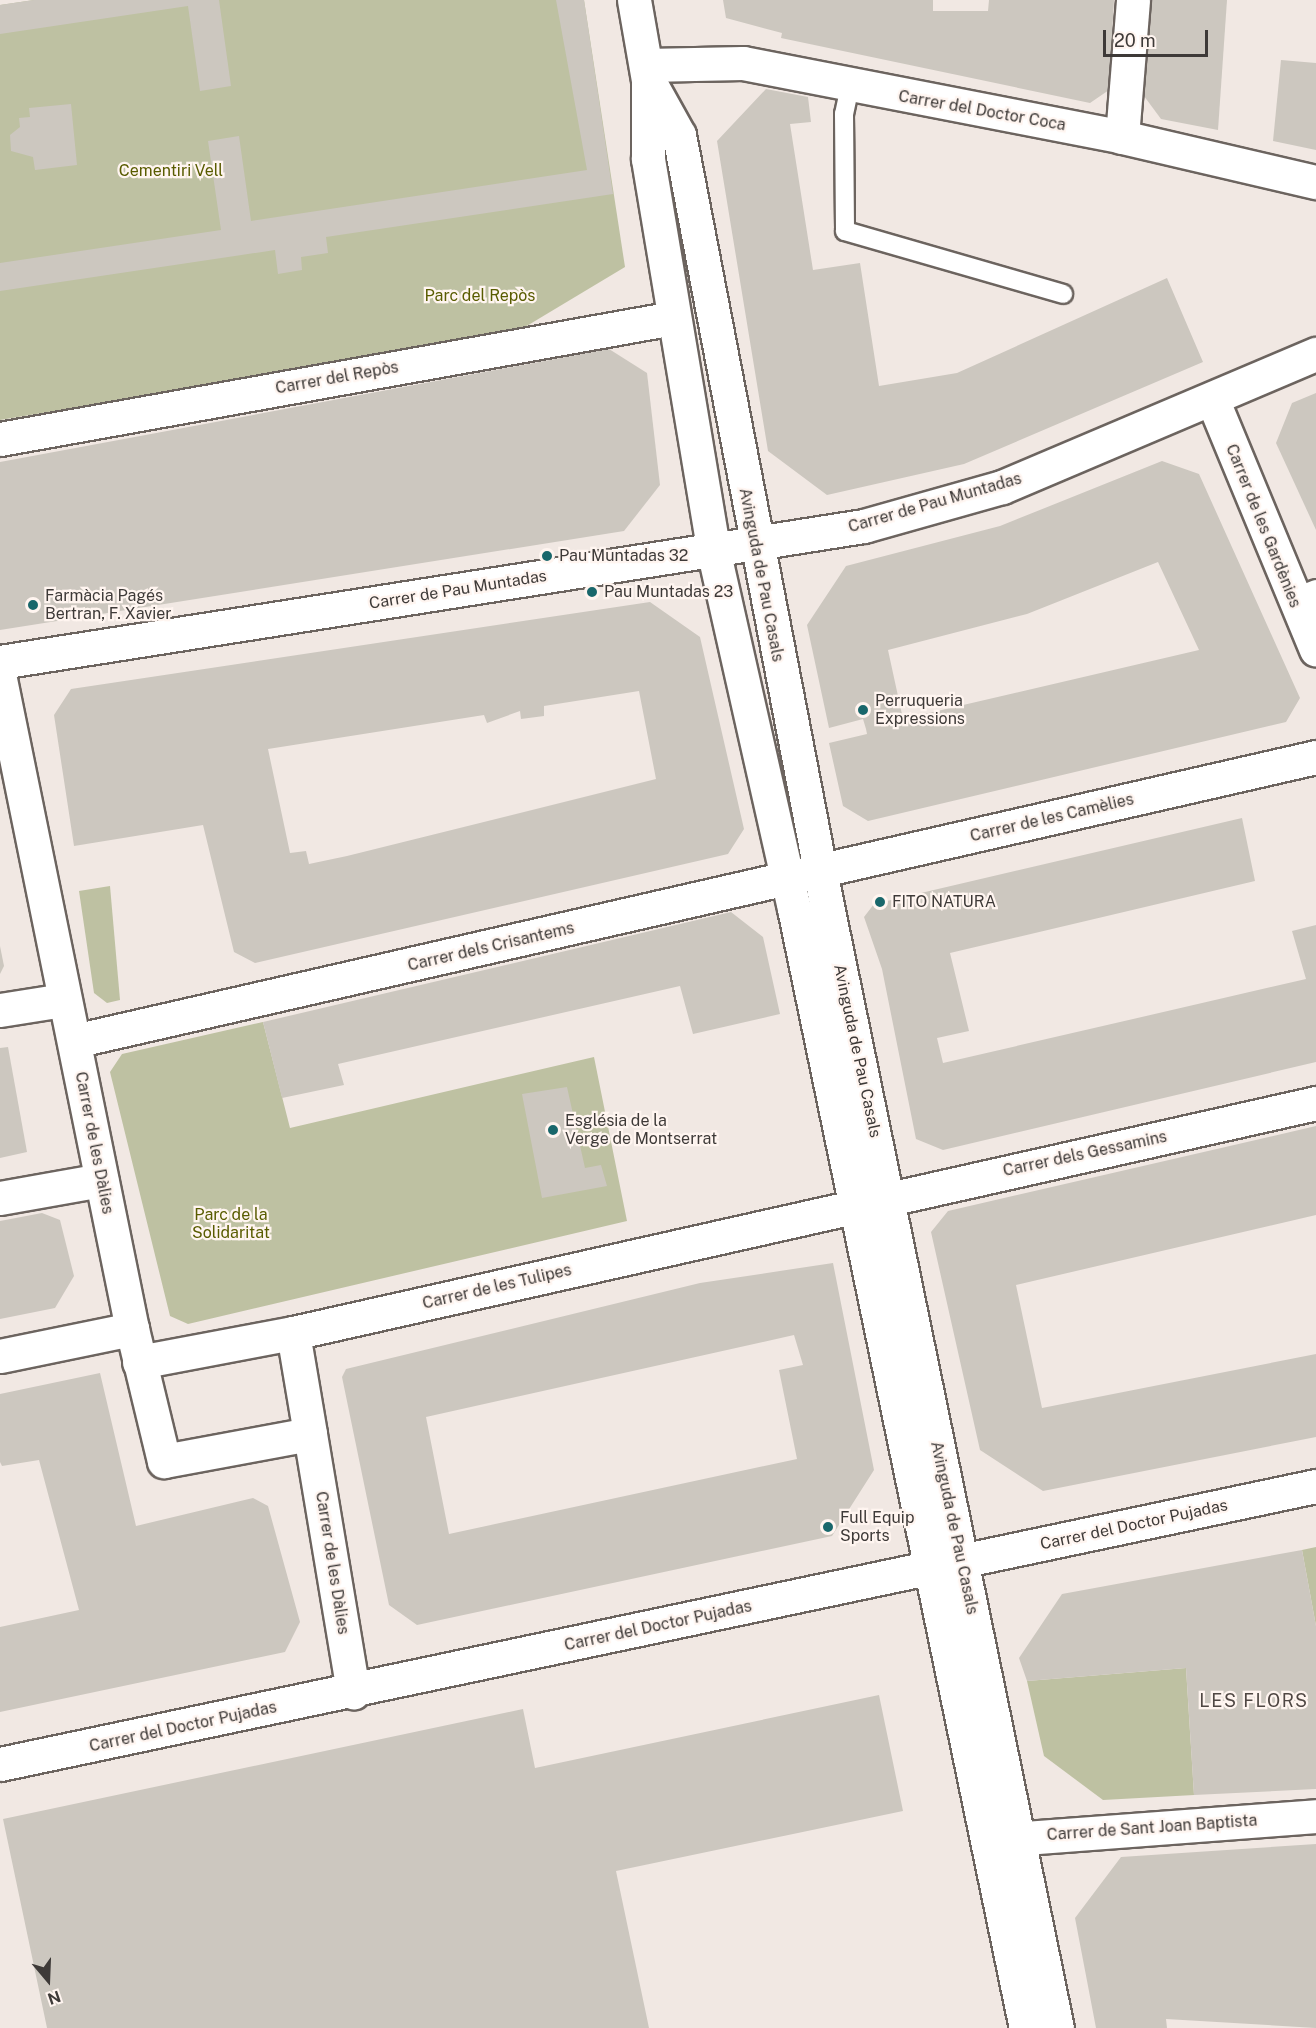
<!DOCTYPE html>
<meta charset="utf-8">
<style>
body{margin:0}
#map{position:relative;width:1316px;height:2028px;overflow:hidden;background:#f1e8e3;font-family:"Public Sans",sans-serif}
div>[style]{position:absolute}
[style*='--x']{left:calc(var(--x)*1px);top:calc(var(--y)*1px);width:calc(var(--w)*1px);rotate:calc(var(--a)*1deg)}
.green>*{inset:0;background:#bec1a2}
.building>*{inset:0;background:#ccc7bf}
.roads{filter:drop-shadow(2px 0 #6c645f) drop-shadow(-2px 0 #6c645f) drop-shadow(0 2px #6c645f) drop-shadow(0 -2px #6c645f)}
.service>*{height:18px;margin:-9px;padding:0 9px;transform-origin:9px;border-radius:9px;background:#fff}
.pedestrian>*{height:27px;margin:-13.5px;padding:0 13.5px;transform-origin:13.5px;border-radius:13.5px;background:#fff}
.minor>*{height:33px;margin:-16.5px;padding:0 16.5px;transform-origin:16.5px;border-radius:16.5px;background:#fff}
.dots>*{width:16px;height:16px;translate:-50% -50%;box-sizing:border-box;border:3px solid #fff5f0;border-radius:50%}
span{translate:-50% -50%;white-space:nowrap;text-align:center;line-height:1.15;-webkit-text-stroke:4.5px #fff5f0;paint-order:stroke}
.street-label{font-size:16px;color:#3e3a38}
.park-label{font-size:16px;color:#595c00}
.poi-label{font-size:16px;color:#3e3a38}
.left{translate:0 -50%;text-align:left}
.neighbourhood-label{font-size:18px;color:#4f4743;letter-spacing:1.5px}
.north{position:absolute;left:18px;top:1950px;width:60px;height:60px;-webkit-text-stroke:4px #fff5f0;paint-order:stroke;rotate:161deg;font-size:16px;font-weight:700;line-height:24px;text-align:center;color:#3e3a38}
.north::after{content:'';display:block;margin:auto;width:21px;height:27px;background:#3e3a38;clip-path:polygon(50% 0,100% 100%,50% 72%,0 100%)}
.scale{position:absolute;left:1103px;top:30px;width:105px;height:27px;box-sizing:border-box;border:3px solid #3e3a38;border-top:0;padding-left:8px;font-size:18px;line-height:21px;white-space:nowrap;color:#3e3a38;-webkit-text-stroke:4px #fff5f0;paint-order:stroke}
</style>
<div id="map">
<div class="green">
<div style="clip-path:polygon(34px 0,584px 0,625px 267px,510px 336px,0 420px,0 5px)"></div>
<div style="clip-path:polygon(110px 886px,120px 1000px,107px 1003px,94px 993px,79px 891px)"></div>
<div style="clip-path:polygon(263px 1022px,290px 1128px,594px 1057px,627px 1221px,188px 1324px,170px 1316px,110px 1072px,122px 1054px)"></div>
<div style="clip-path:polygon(1316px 1547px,1316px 1626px,1302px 1550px)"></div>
<div style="clip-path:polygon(1186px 1668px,1194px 1795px,1103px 1800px,1044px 1756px,1027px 1681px)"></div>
</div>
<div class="building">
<div style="clip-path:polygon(34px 0,219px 0,231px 86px,200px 91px,188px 6px,0 34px,0 5px)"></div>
<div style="clip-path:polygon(556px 0,584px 0,613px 194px,326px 237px,328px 253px,301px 257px,302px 270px,278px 274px,275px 250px,0 291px,0 263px,221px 230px,208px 141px,239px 136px,251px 221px,587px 170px)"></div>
<div style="clip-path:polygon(723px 0,933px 0,933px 11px,988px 11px,989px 0,1114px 0,1109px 90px,1090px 103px,781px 38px,782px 33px,726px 18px)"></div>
<div style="clip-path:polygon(1152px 0,1227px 0,1218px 130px,1161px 119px,1144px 96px)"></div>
<div style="clip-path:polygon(1281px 60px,1316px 63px,1316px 150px,1273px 141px)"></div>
<div style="clip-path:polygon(766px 89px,808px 97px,811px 122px,790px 124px,813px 270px,860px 263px,879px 386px,957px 373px,1167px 278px,1203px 362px,964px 464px,827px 495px,768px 451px,717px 141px)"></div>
<div style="clip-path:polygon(71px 104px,77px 165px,35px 170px,33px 157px,11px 151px,10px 135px,20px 127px,19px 118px,30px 117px,29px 108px)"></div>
<div style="clip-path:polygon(609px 349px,647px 373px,660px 485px,624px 531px,0 630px,0 462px)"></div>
<div style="clip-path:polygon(1316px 393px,1316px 530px,1276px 443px,1292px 403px)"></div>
<div style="clip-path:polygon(evenodd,1162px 461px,1199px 474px,1300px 698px,1286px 722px,868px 821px,843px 806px,829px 743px,867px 734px,866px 729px,863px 719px,829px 728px,807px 625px,846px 566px,1000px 526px,1162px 461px,1158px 562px,1199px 650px,903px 719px,888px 650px,1027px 614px,1158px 562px)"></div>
<div style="clip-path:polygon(evenodd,650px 602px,700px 637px,744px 829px,728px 854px,255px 963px,234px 952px,203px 825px,74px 846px,54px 715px,71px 689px,650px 602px,639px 691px,656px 779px,347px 856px,309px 864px,306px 851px,290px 853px,268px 749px,484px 715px,487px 723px,520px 711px,521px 719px,544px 716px,544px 706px,639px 691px)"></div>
<div style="clip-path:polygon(1242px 818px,1255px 881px,950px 953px,969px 1031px,937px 1038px,943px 1063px,1306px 979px,1292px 931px,1316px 925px,1316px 1062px,943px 1150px,916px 1139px,882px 969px,864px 917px,874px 904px)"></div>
<div style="clip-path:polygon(731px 912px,763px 937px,780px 1014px,693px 1034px,680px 986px,338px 1064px,344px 1085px,282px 1098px,263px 1022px)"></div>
<div style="clip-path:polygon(0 946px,4px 966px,0 974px)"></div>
<div style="clip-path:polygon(8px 1047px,27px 1152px,0 1158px,0 1048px)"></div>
<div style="clip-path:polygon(567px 1087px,585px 1168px,601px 1165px,607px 1186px,542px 1198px,522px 1094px)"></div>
<div style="clip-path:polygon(1316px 1126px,1316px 1215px,1016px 1285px,1042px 1408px,1316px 1354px,1316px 1437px,1043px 1491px,980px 1450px,931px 1232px,948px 1211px)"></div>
<div style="clip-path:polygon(42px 1213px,60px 1220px,74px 1276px,55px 1308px,0 1319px,0 1221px)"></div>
<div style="clip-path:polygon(evenodd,833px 1263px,874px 1470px,832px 1536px,417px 1625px,389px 1605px,342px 1377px,346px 1369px,700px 1283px,833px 1263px,794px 1335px,803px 1365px,779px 1370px,797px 1459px,449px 1534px,426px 1417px,794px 1335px)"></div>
<div style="clip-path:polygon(100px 1373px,136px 1526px,253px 1498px,268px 1506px,300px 1622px,285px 1652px,0 1712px,0 1627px,79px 1610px,39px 1460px,2px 1466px,0 1462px,0 1394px)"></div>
<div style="clip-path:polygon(1302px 1550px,1316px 1626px,1316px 1789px,1194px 1795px,1186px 1668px,1027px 1681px,1019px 1658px,1062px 1594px)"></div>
<div style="clip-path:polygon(879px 1695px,903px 1811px,616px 1871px,649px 2028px,47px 2028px,3px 1819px,523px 1709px,535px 1768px)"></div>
<div style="clip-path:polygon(1316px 1844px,1316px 2028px,1166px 2019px,1167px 2028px,1096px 2028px,1075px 1918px,1121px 1857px)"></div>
</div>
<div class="roads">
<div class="service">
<div style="--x:850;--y:86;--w:29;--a:102"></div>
<div style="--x:844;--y:114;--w:117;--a:89.5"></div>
<div style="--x:845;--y:231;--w:227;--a:16.1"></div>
</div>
<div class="pedestrian">
<div style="--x:1294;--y:602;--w:24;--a:-22"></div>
</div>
<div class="minor">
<div style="--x:634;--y:0;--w:81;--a:80.1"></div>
<div style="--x:648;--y:80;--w:79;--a:90"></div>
<div style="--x:648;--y:159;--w:395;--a:80.5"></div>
<div style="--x:713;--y:549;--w:368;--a:77.3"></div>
<div style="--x:794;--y:908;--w:1144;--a:78.3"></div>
<div style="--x:646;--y:65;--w:97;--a:-1.2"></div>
<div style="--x:743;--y:63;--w:386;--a:11"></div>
<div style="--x:1122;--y:137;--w:199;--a:13.1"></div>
<div style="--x:649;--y:81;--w:62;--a:60.9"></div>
<div style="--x:679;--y:135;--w:780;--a:79.14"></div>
<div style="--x:826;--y:901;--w:1150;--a:78.42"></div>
<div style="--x:1122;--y:137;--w:137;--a:-85.4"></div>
<div style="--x:1213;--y:401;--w:269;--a:67.5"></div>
<div style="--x:0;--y:439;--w:684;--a:-10.19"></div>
<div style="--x:0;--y:662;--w:875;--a:-8.95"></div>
<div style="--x:864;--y:526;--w:143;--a:-15.8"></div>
<div style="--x:1002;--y:487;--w:341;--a:-23"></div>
<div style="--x:0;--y:679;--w:663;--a:78.52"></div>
<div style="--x:132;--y:1329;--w:136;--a:76.4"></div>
<div style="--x:164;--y:1461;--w:148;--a:-10.5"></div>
<div style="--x:310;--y:1434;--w:262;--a:80.5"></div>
<div style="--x:0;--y:1010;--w:64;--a:-9"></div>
<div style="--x:74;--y:1041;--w:1274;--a:-12.88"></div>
<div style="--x:0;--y:1198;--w:103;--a:-10.1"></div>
<div style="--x:293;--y:1333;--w:102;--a:80.4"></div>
<div style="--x:0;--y:1356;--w:135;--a:-11.6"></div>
<div style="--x:139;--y:1362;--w:157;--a:-10.7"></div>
<div style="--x:293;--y:1333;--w:1049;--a:-12.67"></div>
<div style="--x:0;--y:1764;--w:1345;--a:-11.93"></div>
<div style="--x:998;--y:1840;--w:319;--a:-4.3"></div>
</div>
</div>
<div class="dots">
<div style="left:547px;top:556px;background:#19676b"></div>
<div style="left:592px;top:592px;background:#19676b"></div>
<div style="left:33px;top:605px;background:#19676b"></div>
<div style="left:863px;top:710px;background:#19676b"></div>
<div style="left:880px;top:902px;background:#19676b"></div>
<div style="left:553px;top:1130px;background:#19676b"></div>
<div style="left:828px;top:1527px;background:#19676b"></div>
</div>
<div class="street-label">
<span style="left:982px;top:111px;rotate:10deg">Carrer del Doctor Coca</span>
<span style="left:337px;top:378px;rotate:-10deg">Carrer del Repòs</span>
<span style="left:935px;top:503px;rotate:-16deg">Carrer de Pau Muntadas</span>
<span style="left:1263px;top:526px;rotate:68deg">Carrer de les Gardènies</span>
<span style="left:761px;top:575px;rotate:79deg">Avinguda de Pau Casals</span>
<span style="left:458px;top:590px;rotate:-9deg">Carrer de Pau Muntadas</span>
<span style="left:1052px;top:818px;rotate:-13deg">Carrer de les Camèlies</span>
<span style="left:491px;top:947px;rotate:-13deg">Carrer dels Crisantems</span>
<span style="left:857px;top:1051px;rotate:78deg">Avinguda de Pau Casals</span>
<span style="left:94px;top:1143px;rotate:79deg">Carrer de les Dàlies</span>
<span style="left:1085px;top:1154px;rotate:-12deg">Carrer dels Gessamins</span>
<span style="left:497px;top:1287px;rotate:-13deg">Carrer de les Tulipes</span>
<span style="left:1134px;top:1525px;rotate:-12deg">Carrer del Doctor Pujadas</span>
<span style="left:954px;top:1528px;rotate:78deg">Avinguda de Pau Casals</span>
<span style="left:332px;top:1563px;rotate:81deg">Carrer de les Dàlies</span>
<span style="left:658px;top:1626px;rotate:-12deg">Carrer del Doctor Pujadas</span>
<span style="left:183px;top:1727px;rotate:-12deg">Carrer del Doctor Pujadas</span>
<span style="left:1152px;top:1828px;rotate:-4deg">Carrer de Sant Joan Baptista</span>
</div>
<div class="park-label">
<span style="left:171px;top:171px">Cementiri Vell</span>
<span style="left:480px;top:296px">Parc del Repòs</span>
<span style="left:231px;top:1224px">Parc de la<br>Solidaritat</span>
</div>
<div class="poi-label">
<span class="left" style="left:559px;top:556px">Pau Muntadas 32</span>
<span class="left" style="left:604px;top:592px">Pau Muntadas 23</span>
<span class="left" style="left:45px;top:605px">Farmàcia Pagés<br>Bertran, F. Xavier</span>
<span class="left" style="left:875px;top:710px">Perruqueria<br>Expressions</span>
<span class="left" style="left:892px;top:902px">FITO NATURA</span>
<span class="left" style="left:565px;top:1130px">Església de la<br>Verge de Montserrat</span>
<span class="left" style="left:840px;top:1527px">Full Equip<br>Sports</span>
</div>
<div class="neighbourhood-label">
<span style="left:1254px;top:1701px">LES FLORS</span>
</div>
<div class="north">N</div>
<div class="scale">20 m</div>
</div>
